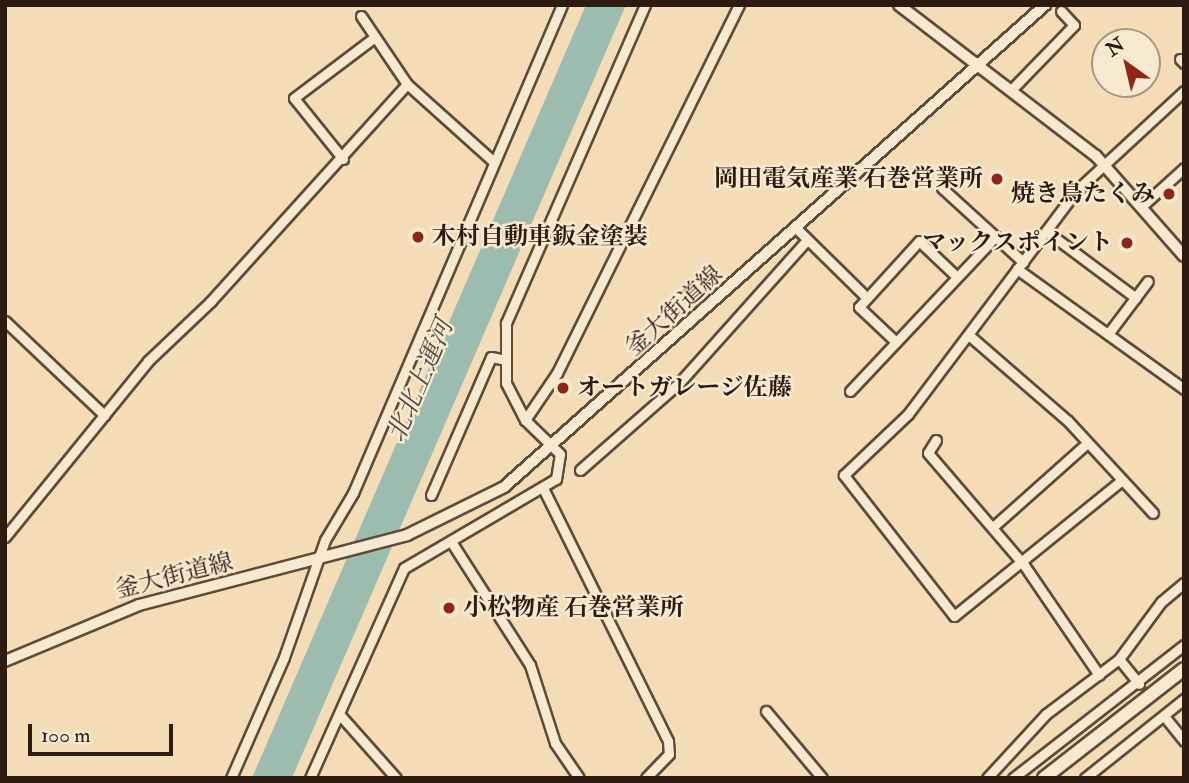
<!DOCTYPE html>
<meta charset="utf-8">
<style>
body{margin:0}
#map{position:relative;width:1189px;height:783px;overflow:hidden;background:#f3dcb6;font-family:"IM FELL Double Pica","Noto Serif JP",serif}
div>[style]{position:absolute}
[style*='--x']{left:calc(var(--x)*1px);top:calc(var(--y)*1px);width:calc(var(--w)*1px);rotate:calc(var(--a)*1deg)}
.water>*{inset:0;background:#9bbcae}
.roads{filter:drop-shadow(2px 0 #5e4b39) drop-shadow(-2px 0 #5e4b39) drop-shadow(0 2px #5e4b39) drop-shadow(0 -2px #5e4b39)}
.minor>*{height:9px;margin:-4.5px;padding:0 4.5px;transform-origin:4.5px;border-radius:4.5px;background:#f7e8d0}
.tertiary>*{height:10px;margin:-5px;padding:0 5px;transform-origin:5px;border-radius:5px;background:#f7e8d0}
.secondary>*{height:12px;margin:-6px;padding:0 6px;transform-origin:6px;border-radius:6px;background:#f7e8d0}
.dots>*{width:19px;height:19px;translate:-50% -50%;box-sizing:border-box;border:4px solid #f7e8d0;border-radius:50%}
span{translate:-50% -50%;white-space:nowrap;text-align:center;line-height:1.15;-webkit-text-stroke:5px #f7e8d0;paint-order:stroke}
.poi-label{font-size:24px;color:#2d1b0f;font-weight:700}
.right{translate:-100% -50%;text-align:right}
.left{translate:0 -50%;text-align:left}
.street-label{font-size:24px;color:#2d1b0f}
.water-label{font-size:26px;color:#4e4b3f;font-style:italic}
.frame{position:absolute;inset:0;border:7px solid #2d1b0f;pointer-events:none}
.north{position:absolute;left:1091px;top:28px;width:70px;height:70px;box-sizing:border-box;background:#f7e8d0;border:2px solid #a69683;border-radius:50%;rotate:326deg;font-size:19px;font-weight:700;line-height:28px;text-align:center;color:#2d1b0f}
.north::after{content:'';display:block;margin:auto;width:24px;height:32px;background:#8f2418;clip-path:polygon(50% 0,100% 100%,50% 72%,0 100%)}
.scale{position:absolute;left:28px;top:724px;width:145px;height:32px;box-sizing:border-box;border:4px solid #2d1b0f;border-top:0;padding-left:9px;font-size:21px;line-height:24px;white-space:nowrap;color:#2d1b0f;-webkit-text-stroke:5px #f7e8d0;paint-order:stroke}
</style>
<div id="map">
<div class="water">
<div style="clip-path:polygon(586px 5px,626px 5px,292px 778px,252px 778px)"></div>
</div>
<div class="roads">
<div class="minor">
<div style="--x:361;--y:16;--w:82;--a:55.9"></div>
<div style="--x:407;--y:84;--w:117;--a:41.9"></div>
<div style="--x:1180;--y:59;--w:6;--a:45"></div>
<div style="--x:1012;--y:89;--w:89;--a:-45.9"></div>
<div style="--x:1074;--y:25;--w:19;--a:-133"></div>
<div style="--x:343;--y:159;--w:78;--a:-128.8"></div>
<div style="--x:294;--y:98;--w:101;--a:-37"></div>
<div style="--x:942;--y:188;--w:110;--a:42.4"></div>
<div style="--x:1141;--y:207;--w:58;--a:-42.2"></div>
<div style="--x:797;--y:229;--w:98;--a:44.6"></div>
<div style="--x:1046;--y:231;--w:112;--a:36.7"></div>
<div style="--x:1017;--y:269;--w:206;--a:35.7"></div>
<div style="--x:5;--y:321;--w:137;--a:43.5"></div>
<div style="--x:1108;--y:334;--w:66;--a:-53"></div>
<div style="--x:971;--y:337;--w:128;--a:40.9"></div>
<div style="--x:1068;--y:421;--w:125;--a:47.3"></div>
<div style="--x:896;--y:342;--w:51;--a:-136.6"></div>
<div style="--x:859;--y:307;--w:89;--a:-47.7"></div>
<div style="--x:919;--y:241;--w:52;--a:43.5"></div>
<div style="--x:506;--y:360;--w:23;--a:90"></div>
<div style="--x:506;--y:383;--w:42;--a:62.8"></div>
<div style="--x:850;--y:391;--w:212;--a:-46.7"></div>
<div style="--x:936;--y:440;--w:15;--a:122"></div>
<div style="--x:928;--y:453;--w:148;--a:49.4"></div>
<div style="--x:1024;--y:565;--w:133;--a:55.7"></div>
<div style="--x:580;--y:470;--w:133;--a:-41.3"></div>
<div style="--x:680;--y:382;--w:191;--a:-48.2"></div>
<div style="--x:1122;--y:480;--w:216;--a:141"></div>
<div style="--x:954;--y:616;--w:179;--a:-128"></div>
<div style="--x:844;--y:475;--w:88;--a:-43.6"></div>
<div style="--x:908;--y:414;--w:281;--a:-53"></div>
<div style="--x:1077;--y:190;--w:146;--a:-42.8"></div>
<div style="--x:543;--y:488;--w:282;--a:63.7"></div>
<div style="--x:668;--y:741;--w:13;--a:86"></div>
<div style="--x:669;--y:754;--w:33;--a:134"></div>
<div style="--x:431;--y:495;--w:150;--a:-66.5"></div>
<div style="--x:491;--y:357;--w:15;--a:11"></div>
<div style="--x:506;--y:360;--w:37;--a:-90"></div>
<div style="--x:506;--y:323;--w:347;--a:-66.4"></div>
<div style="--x:994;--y:526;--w:125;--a:-41.7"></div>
<div style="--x:5;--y:537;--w:227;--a:-50.9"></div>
<div style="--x:148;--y:361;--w:87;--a:-43.6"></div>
<div style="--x:211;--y:301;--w:292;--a:-47.9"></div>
<div style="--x:452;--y:543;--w:145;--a:57.4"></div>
<div style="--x:530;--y:665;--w:82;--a:72.2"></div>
<div style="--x:555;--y:743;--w:42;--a:55.6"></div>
<div style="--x:1119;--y:659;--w:32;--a:51"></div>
<div style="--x:766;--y:711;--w:87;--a:50.1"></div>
<div style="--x:340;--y:715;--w:84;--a:48.4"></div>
<div style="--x:1164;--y:716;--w:32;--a:51"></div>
<div style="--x:231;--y:778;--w:132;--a:-66.3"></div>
<div style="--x:284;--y:657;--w:124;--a:-70.7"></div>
<div style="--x:325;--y:540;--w:55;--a:-59.2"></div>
<div style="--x:353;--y:493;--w:531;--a:-66.82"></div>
<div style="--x:310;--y:778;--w:230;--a:-65.9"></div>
<div style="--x:404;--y:568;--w:176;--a:-30.4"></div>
<div style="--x:556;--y:479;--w:25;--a:-81"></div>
<div style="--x:560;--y:454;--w:49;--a:-135.8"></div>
<div style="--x:525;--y:420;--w:57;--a:-55.8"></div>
<div style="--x:557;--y:373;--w:411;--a:-63.7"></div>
<div style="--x:987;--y:778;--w:87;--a:-47.3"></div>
<div style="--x:1046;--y:714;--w:91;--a:-37"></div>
<div style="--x:1119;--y:659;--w:71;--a:-53.6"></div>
<div style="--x:1161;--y:602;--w:30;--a:-40"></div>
<div style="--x:1013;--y:778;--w:217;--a:-37.9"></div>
<div style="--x:1085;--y:778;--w:127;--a:-38.6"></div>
</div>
<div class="tertiary">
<div style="--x:899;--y:5;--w:248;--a:37.5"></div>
<div style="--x:1096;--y:156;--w:133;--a:48.7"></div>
<div style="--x:5;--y:661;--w:145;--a:-22.7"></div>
<div style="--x:139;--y:605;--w:277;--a:-14.6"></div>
<div style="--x:407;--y:535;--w:108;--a:-26.3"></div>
<div style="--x:504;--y:487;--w:725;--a:-41.7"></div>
</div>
<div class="secondary">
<div style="--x:1044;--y:778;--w:177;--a:-37.9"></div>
</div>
</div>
<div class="dots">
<div style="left:997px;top:179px;background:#8f2418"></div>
<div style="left:1169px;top:194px;background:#8f2418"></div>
<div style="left:418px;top:237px;background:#8f2418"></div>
<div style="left:1127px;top:243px;background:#8f2418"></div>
<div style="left:563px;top:388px;background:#8f2418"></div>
<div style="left:449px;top:608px;background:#8f2418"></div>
</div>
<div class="poi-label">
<span class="right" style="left:983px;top:179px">岡田電気産業 石巻営業所</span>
<span class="right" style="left:1155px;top:194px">焼き鳥たくみ</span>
<span class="left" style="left:432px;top:237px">木村自動車鈑金塗装</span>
<span class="right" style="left:1113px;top:243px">マックスポイント</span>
<span class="left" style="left:577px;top:388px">オートガレージ佐藤</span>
<span class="left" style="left:463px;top:608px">小松物産 石巻営業所</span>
</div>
<div class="street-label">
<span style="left:674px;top:311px;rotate:-42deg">釜大街道線</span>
<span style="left:174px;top:576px;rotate:-14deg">釜大街道線</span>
</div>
<div class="water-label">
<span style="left:421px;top:381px;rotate:-67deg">北北上運河</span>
</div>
<div class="frame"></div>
<div class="north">N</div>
<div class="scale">100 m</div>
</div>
